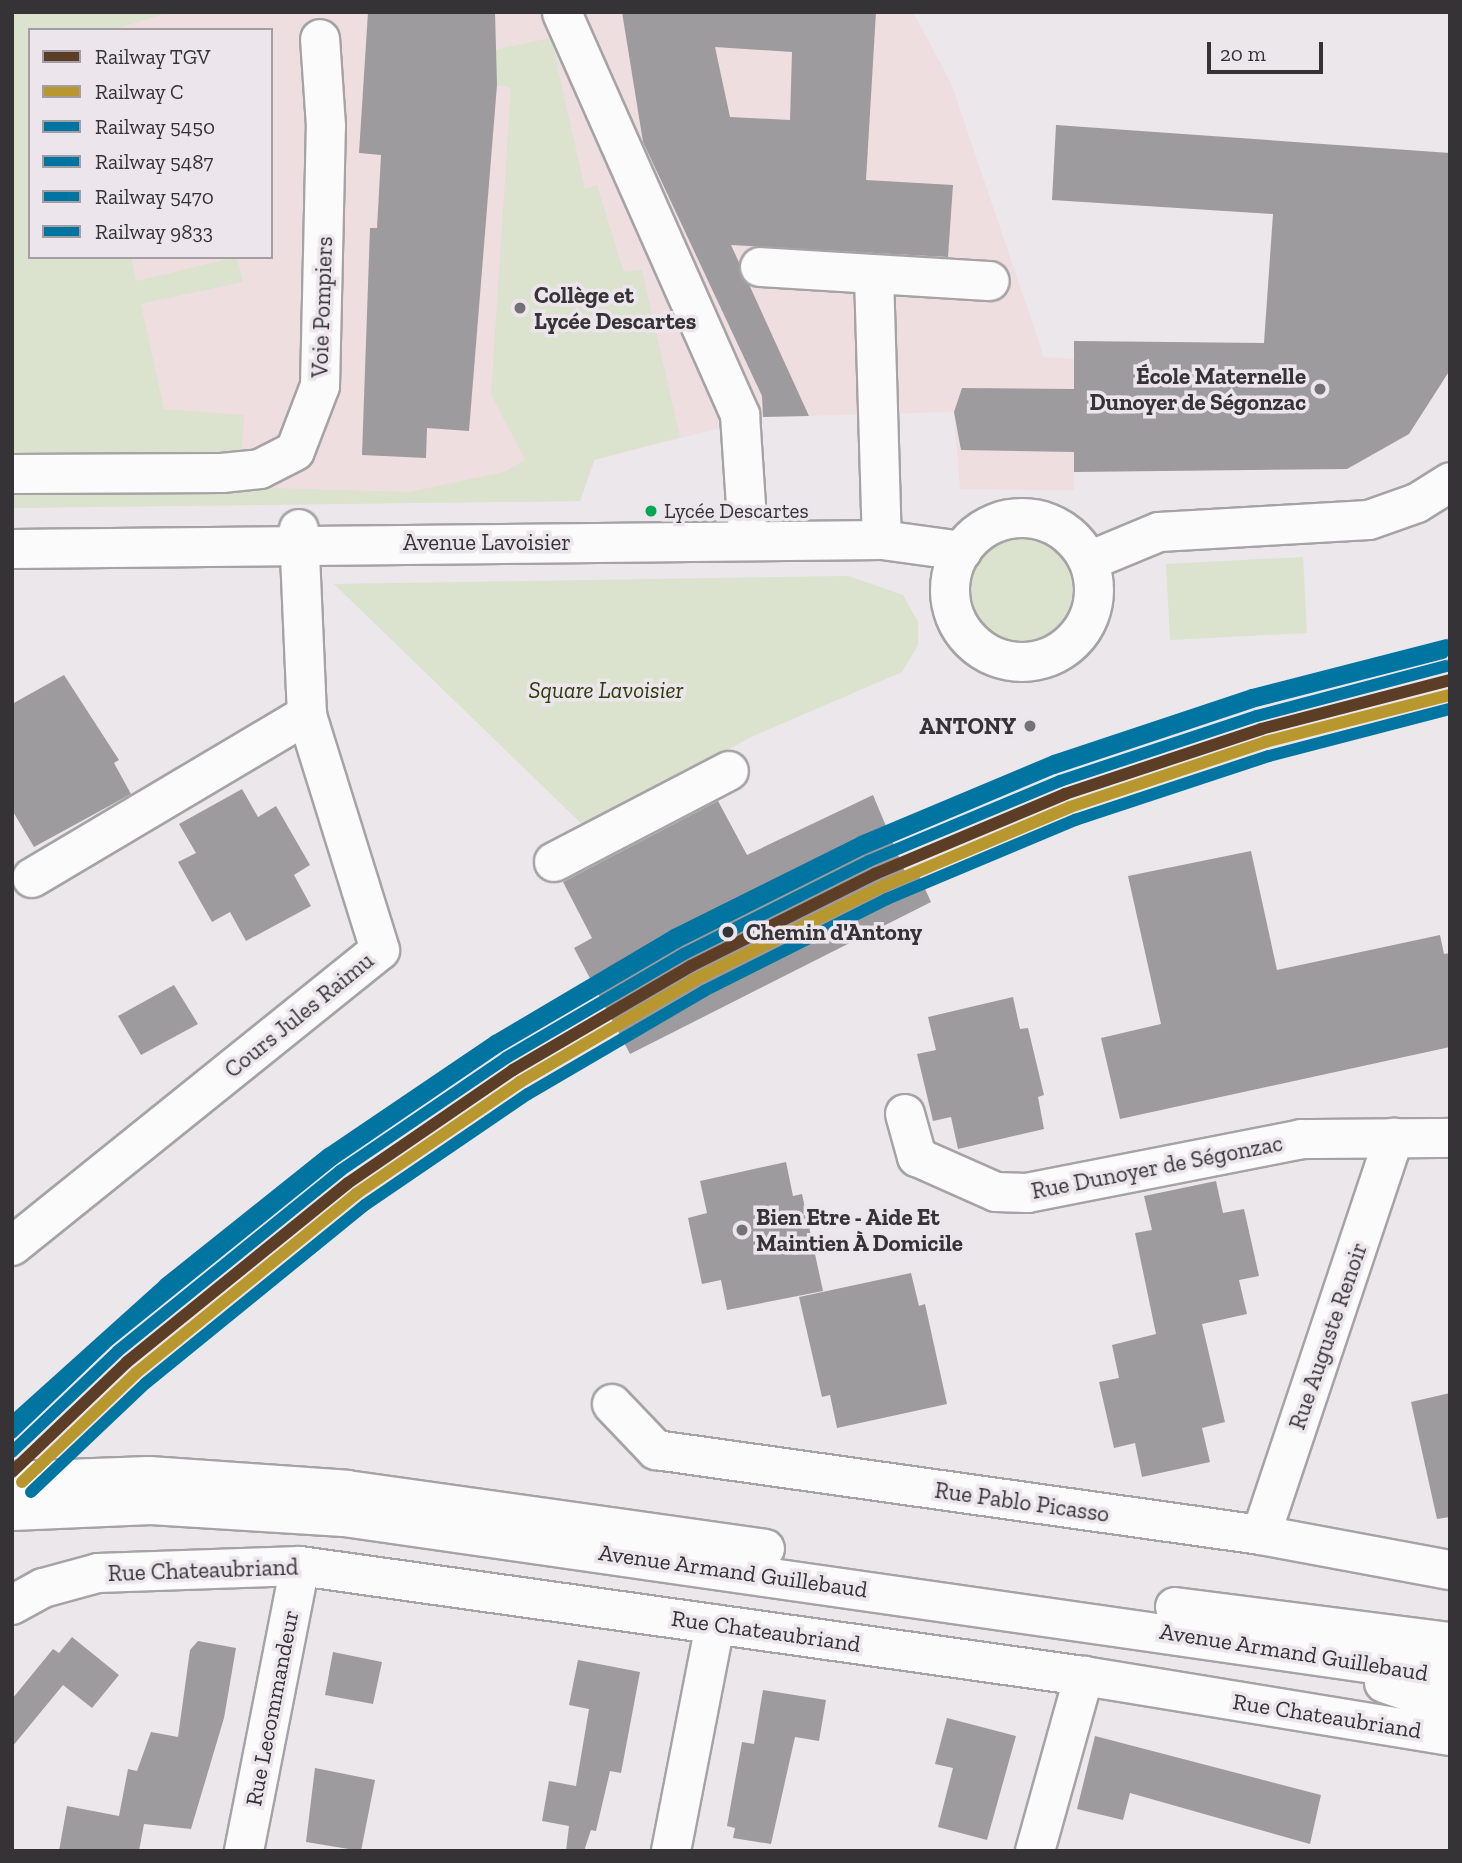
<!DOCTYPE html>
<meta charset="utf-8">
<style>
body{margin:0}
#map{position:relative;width:1462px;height:1863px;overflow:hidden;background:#ebe7eb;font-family:"Zilla Slab",serif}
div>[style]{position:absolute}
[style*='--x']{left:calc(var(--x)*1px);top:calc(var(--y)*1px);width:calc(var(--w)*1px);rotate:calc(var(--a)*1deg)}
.education>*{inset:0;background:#efdee0}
.green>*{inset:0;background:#dbe2cd}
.round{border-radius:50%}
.building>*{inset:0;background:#9e9b9e}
.roads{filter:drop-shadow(2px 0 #a6a3a6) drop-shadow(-2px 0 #a6a3a6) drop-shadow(0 2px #a6a3a6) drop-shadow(0 -2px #a6a3a6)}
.minor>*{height:38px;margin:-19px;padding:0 19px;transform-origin:19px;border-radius:19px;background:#fcfbfc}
.minor>.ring{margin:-19px;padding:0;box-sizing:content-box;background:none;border:38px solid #fcfbfc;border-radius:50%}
.rail-1>*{height:12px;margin:-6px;padding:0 6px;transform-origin:6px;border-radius:6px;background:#5c3e26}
.rail-2>*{height:12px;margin:-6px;padding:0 6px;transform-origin:6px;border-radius:6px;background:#b8972f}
.rail-3>*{height:12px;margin:-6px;padding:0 6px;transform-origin:6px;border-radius:6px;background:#0075a1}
.rail-4>*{height:12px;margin:-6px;padding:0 6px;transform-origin:6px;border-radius:6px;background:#0075a1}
.rail-5>*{height:12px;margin:-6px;padding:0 6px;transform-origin:6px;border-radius:6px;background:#0075a1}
.rail-6>*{height:12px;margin:-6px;padding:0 6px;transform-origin:6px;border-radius:6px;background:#0075a1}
.dots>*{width:19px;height:19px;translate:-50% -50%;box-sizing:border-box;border:4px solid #ece6ec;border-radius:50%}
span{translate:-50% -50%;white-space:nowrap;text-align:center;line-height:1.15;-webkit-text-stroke:7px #ece6ec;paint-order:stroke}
.bus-label{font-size:21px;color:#353335}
.left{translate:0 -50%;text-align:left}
.poi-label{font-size:23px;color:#353335;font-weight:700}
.right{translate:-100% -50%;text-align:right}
.street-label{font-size:23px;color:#353335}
.park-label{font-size:23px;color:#2f3c0c;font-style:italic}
.stop-label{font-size:23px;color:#353335;font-weight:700}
.frame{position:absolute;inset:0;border:14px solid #353335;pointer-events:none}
.legend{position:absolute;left:28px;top:28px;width:245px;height:231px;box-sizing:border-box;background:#ece6ec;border:2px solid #a39ea3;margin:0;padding:9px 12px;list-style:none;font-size:21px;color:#353335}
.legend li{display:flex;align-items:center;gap:14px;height:35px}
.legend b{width:35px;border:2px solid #a39ea3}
.scale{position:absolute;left:1207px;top:42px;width:116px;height:32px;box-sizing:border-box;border:4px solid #353335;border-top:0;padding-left:9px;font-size:21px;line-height:24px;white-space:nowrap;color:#353335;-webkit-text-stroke:5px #ece6ec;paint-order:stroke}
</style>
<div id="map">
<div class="education">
<div style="clip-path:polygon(evenodd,12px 12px,913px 12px,951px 83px,1044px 357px,1074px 359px,1074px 490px,960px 489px,954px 412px,763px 417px,595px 460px,580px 501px,12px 508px,12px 12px,30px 30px,271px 30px,271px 257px,30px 257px,30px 30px)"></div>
</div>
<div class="green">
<div style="clip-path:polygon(12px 12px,170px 12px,112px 30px,30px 30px,30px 257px,131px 257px,136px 281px,237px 257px,243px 282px,141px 304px,164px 409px,244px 415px,239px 487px,409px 492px,504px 472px,525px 460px,491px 394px,511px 88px,497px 85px,493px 50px,551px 38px,585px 189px,597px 185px,624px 272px,642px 270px,680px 437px,594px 460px,580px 501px,12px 508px)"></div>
<div class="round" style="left:971px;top:539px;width:102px;height:102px"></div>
<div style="clip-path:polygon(1303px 557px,1307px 633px,1170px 640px,1166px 564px)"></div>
<div style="clip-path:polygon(848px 576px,903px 595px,918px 622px,918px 645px,902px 672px,753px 736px,586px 828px,334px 584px)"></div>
</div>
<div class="building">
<div style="clip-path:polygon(368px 12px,495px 12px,497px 85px,469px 431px,427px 428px,426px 458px,362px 455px,370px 228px,377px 228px,381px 155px,359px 153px)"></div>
<div style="clip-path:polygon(evenodd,622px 12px,876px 12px,866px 180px,953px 185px,948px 257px,731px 245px,809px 416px,763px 417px,762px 396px,643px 142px,622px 12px,715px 47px,792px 52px,790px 120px,730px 117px,715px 47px)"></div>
<div style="clip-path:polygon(1056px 125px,1450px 153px,1450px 370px,1409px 434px,1347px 469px,1074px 472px,1074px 452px,961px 450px,954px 412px,962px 388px,1074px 389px,1074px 341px,1264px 343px,1273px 214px,1052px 200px)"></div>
<div style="clip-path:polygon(64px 675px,119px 760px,114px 763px,131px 794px,34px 847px,12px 810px,12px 704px)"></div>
<div style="clip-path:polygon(242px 789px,258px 817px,276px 806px,310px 865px,294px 875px,311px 906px,246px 941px,230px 912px,212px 922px,178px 862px,196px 853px,179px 824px)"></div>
<div style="clip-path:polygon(873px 795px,906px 874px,916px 869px,931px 902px,630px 1054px,574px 948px,592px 938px,563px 882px,718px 801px,747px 855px)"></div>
<div style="clip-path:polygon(1251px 851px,1277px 970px,1440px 935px,1444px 954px,1450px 953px,1450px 1047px,1120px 1119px,1101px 1038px,1161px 1024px,1128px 876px)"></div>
<div style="clip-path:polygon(174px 985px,198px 1024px,141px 1055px,118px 1016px)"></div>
<div style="clip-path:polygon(1013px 997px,1020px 1029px,1028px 1028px,1044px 1095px,1038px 1097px,1044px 1129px,958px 1149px,951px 1117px,933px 1121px,917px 1054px,936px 1050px,928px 1017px)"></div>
<div style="clip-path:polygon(786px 1162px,793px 1196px,802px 1194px,823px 1291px,727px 1310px,721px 1280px,702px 1284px,688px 1218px,707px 1213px,700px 1181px)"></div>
<div style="clip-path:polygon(1216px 1181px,1223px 1213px,1244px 1209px,1259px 1276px,1239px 1280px,1247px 1314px,1202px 1324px,1225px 1422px,1202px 1428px,1210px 1462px,1142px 1477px,1135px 1443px,1114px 1448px,1099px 1382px,1119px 1378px,1112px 1345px,1156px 1334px,1135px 1233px,1152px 1230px,1144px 1196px)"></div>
<div style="clip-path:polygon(911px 1273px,919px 1306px,925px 1304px,947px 1404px,837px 1428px,830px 1395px,822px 1397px,799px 1297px)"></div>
<div style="clip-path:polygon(1450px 1393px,1450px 1517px,1437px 1519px,1411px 1402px)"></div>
<div style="clip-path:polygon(72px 1637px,119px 1675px,92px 1708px,63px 1685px,12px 1747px,12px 1699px,53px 1649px,59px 1653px)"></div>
<div style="clip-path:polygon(198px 1641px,236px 1648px,224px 1718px,191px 1829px,144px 1824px,139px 1851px,59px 1851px,67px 1806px,119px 1816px,128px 1769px,137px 1771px,151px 1732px,178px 1737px,190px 1650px)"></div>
<div style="clip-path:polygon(333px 1652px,382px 1662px,373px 1704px,325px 1695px)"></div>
<div style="clip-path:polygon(578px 1660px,640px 1672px,621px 1773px,610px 1771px,596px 1831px,591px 1830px,584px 1851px,566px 1851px,569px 1826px,542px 1821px,549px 1781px,576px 1786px,589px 1709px,569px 1705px)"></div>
<div style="clip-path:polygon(763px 1690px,826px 1700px,819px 1741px,795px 1737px,771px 1844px,733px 1838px,735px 1828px,727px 1826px,742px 1742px,754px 1744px)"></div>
<div style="clip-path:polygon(947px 1718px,1016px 1736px,987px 1840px,938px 1827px,953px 1768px,935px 1764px)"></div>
<div style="clip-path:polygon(1095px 1736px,1321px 1795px,1310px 1844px,1130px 1793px,1123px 1820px,1077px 1809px)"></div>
<div style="clip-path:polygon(315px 1768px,375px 1780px,361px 1851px,306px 1842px)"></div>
</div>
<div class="roads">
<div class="minor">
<div style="--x:562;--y:13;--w:440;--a:66.1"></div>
<div style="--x:740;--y:415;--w:105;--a:86.2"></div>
<div style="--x:760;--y:267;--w:230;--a:3.5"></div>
<div style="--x:874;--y:275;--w:265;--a:88.3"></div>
<div style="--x:12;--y:474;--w:210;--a:-0.3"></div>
<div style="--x:222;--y:473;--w:38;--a:-6"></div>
<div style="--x:260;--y:469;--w:39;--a:-27"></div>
<div style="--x:295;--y:451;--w:70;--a:-69"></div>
<div style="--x:320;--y:386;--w:260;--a:-88.7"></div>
<div style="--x:326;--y:126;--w:87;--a:-93.9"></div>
<div class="ring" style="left:950px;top:518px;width:106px;height:106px"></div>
<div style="--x:12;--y:549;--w:870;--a:-0.59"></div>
<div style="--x:882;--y:540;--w:81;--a:7.8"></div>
<div style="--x:1089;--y:561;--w:76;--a:-22.5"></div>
<div style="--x:1159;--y:532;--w:210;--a:-3.3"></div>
<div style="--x:1369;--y:520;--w:51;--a:-19.5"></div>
<div style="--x:1417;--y:503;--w:39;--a:-32"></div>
<div style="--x:554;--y:862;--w:197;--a:-27.5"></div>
<div style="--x:32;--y:878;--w:320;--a:-30.7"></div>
<div style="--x:905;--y:1114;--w:45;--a:74.4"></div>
<div style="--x:917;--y:1157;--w:86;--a:23.9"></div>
<div style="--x:996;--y:1192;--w:31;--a:2"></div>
<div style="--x:1027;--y:1193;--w:279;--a:-11.1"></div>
<div style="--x:1301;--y:1139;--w:149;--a:-0.4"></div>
<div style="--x:12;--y:1246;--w:472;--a:-38.8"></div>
<div style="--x:380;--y:950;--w:246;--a:-107.3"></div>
<div style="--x:307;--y:715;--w:186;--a:-92.5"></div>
<div style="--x:612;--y:1404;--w:64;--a:46.3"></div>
<div style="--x:656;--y:1450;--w:611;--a:8"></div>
<div style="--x:1261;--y:1535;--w:192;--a:10.5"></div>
<div style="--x:12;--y:1481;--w:137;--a:-2.1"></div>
<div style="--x:149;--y:1476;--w:198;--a:4"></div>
<div style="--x:347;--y:1490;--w:422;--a:8"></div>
<div style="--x:12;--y:1511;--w:139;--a:-2.5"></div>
<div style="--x:151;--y:1505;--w:193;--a:3.6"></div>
<div style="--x:344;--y:1517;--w:1117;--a:8.13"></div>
<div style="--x:1261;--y:1535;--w:419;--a:-71.5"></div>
<div style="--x:12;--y:1605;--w:35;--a:-29"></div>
<div style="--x:43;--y:1588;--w:57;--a:-15.3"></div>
<div style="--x:98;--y:1573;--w:202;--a:-2"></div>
<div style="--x:300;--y:1566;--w:792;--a:7.99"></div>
<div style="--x:1084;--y:1676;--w:371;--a:9.3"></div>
<div style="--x:1175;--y:1607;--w:277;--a:7.3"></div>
<div style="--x:1384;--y:1683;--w:70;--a:19.2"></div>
<div style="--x:244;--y:1851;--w:290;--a:-78.9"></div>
<div style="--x:671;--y:1851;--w:231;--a:-79"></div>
<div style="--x:1035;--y:1851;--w:182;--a:-74.4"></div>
</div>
</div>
<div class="rail-1">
<div style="--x:12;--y:1472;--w:159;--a:-43.7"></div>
<div style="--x:127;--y:1362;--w:284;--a:-39"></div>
<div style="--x:348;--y:1183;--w:200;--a:-34.4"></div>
<div style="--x:513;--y:1070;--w:206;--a:-30.3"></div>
<div style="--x:691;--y:966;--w:206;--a:-26.6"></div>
<div style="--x:875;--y:874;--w:206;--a:-22.8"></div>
<div style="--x:1065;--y:794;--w:206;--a:-18.3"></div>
<div style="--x:1261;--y:729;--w:195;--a:-14.5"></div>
</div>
<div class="rail-2">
<div style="--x:22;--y:1482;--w:158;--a:-43.7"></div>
<div style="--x:136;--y:1373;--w:284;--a:-39.1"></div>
<div style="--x:356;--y:1194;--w:199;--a:-34.3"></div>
<div style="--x:520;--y:1082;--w:206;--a:-30.3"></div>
<div style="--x:698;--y:978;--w:204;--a:-26.4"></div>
<div style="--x:881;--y:887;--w:205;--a:-22.9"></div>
<div style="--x:1070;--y:807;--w:206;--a:-18.4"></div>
<div style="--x:1265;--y:742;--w:191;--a:-14.3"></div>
</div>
<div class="rail-3">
<div style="--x:12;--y:1452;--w:146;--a:-43.6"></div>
<div style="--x:118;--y:1351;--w:286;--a:-39"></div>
<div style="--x:340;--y:1171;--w:201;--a:-34.2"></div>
<div style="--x:506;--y:1058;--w:206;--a:-30.3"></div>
<div style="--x:684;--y:954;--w:207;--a:-26.7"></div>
<div style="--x:869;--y:861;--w:207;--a:-22.7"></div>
<div style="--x:1060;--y:781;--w:207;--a:-18.3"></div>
<div style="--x:1257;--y:716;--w:196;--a:-14.8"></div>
</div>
<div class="rail-4">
<div style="--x:31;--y:1492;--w:158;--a:-43.5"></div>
<div style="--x:146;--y:1383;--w:282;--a:-39.1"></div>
<div style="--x:365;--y:1205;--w:197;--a:-34.3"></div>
<div style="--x:528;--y:1094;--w:204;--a:-30.3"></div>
<div style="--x:704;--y:991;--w:205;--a:-26.7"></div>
<div style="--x:887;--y:899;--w:204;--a:-22.8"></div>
<div style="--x:1075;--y:820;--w:204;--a:-18.3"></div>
<div style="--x:1269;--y:756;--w:187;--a:-14.6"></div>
</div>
<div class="rail-5">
<div style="--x:12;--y:1433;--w:134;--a:-43.8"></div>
<div style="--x:109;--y:1340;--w:287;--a:-38.9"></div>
<div style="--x:332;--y:1160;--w:202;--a:-34.3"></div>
<div style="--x:499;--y:1046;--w:206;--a:-30.3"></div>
<div style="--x:677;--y:942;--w:207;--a:-26.7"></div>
<div style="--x:862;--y:849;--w:208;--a:-22.9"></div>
<div style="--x:1054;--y:768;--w:209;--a:-18.4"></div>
<div style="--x:1252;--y:702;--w:197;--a:-14.4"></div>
</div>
<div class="rail-6">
<div style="--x:12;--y:1422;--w:206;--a:-42"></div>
<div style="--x:165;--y:1284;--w:208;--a:-38.6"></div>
<div style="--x:328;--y:1154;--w:202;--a:-34.1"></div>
<div style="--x:495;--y:1041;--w:208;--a:-30.6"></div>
<div style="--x:674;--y:935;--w:209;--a:-26.4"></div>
<div style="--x:861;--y:842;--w:209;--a:-22.8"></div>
<div style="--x:1054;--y:761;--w:209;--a:-18.4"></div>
<div style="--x:1252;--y:695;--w:201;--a:-14.4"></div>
</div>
<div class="dots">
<div style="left:520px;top:308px;background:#757275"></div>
<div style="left:1320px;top:389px;background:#757275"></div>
<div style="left:651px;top:511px;background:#00a651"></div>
<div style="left:1030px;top:726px;background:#757275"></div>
<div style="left:728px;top:932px;background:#353335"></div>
<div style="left:742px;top:1230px;background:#757275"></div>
</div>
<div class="bus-label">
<span class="left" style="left:664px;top:511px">Lycée Descartes</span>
</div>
<div class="poi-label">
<span class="left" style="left:534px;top:308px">Collège et<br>Lycée Descartes</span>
<span class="right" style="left:1306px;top:389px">École Maternelle<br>Dunoyer de Ségonzac</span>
<span class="right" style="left:1016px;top:726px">ANTONY</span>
<span class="left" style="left:756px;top:1230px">Bien Etre - Aide Et<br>Maintien À Domicile</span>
</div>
<div class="street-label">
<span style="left:322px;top:307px;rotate:-88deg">Voie Pompiers</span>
<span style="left:487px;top:542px">Avenue Lavoisier</span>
<span style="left:299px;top:1015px;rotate:-39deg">Cours Jules Raimu</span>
<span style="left:1157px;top:1167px;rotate:-11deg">Rue Dunoyer de Ségonzac</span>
<span style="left:1328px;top:1336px;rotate:-71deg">Rue Auguste Renoir</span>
<span style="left:1022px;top:1502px;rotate:8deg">Rue Pablo Picasso</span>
<span style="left:203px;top:1570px;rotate:-2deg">Rue Chateaubriand</span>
<span style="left:733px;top:1571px;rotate:8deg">Avenue Armand Guillebaud</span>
<span style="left:766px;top:1631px;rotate:8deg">Rue Chateaubriand</span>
<span style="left:1294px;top:1652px;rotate:9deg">Avenue Armand Guillebaud</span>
<span style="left:272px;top:1708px;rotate:-79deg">Rue Lecommandeur</span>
<span style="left:1327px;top:1716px;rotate:9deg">Rue Chateaubriand</span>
</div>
<div class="park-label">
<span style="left:606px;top:690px">Square Lavoisier</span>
</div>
<div class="stop-label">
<span class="left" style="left:746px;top:932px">Chemin d'Antony</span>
</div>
<div class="frame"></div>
<ul class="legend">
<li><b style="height:9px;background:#5c3e26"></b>Railway TGV</li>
<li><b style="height:9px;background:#b8972f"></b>Railway C</li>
<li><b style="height:9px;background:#0075a1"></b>Railway 5450</li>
<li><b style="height:9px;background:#0075a1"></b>Railway 5487</li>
<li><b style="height:9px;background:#0075a1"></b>Railway 5470</li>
<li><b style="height:9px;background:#0075a1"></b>Railway 9833</li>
</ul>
<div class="scale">20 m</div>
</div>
